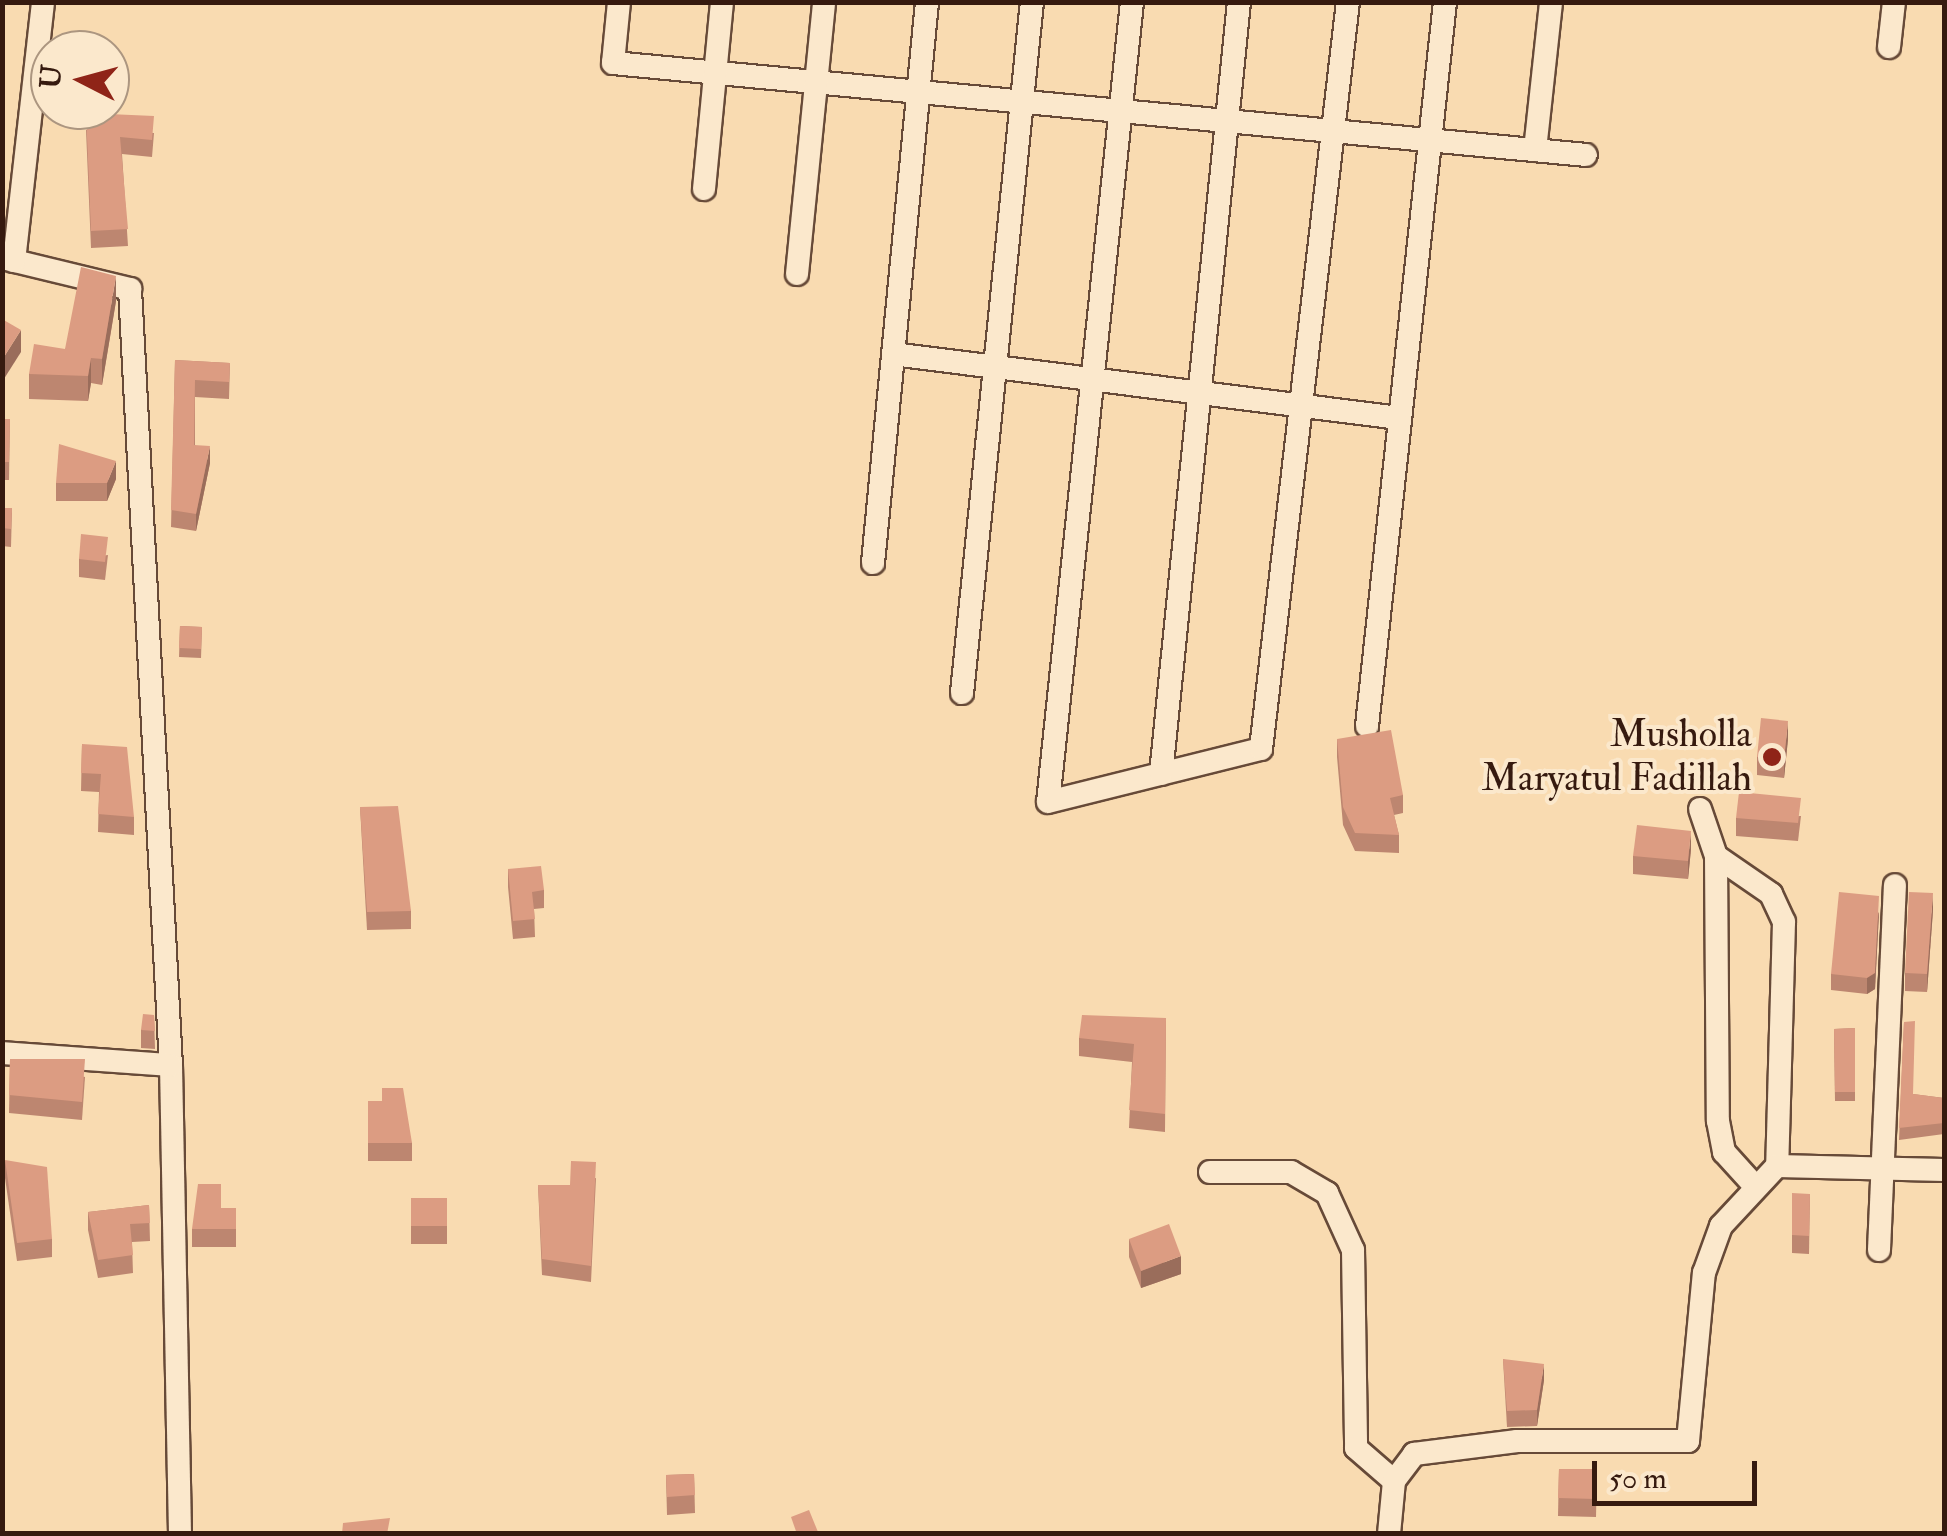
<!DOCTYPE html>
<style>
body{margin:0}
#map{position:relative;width:1947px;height:1536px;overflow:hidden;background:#f9dbb1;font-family:"IM FELL Double Pica",serif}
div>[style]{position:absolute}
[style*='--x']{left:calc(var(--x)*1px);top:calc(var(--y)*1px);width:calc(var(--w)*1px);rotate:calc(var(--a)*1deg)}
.roads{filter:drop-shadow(2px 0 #674a38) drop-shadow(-2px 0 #674a38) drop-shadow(0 2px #674a38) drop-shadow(0 -2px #674a38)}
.minor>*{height:22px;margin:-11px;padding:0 11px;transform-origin:11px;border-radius:11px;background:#fbe8cc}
.wall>*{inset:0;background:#bd8670}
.shaded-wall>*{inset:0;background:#9a6d5b}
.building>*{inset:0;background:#dc9c82}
.dots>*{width:28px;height:28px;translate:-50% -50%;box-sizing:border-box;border:5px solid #fbe8cc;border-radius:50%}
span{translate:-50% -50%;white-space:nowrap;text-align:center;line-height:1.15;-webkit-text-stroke:8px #fbe8cc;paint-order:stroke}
.poi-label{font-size:38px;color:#361a0f}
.right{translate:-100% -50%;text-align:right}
.frame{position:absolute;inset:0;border:5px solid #361a0f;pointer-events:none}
.north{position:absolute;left:30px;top:30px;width:100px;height:100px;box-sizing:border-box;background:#fbe8cc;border:2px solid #ac9680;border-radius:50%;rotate:276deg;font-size:28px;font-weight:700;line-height:40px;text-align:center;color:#361a0f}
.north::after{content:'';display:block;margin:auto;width:35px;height:45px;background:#8f2418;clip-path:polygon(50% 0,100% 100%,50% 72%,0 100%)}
.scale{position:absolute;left:1592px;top:1461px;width:165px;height:45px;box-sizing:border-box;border:5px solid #361a0f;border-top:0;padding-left:12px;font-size:30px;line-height:35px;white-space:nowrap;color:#361a0f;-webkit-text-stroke:8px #fbe8cc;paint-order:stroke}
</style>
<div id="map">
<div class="roads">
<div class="minor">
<div style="--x:619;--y:2;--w:61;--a:95.6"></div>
<div style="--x:613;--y:63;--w:977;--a:5.4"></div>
<div style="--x:1132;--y:2;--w:804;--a:95.99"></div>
<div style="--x:1048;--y:802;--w:219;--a:-14"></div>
<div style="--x:1261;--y:749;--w:752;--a:-83.36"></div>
<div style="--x:1889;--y:47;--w:45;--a:-83.7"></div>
<div style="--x:1535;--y:150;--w:149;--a:-83.8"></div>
<div style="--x:704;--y:189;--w:188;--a:-84.5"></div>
<div style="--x:2;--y:258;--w:132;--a:13.6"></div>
<div style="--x:130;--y:289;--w:777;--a:86.98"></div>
<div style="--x:171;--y:1065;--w:469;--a:88.9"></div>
<div style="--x:14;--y:261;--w:261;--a:-83.6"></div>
<div style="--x:797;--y:274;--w:273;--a:-84.3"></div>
<div style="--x:893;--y:354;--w:510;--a:7.21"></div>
<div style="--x:873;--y:563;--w:564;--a:-84.5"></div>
<div style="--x:962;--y:693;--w:695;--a:-84.22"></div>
<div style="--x:1367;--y:726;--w:728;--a:-83.85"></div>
<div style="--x:1161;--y:774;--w:776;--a:-84.23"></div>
<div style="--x:1700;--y:809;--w:50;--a:71.2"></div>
<div style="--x:1716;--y:856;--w:67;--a:34.6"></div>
<div style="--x:1771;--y:894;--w:31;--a:65"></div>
<div style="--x:1784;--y:922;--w:244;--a:91.6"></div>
<div style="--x:1716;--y:856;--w:265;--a:89.6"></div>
<div style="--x:1718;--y:1121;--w:32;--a:79"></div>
<div style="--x:1724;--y:1152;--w:43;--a:47.8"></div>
<div style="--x:2;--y:1053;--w:169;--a:4.1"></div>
<div style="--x:1210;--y:1172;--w:81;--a:0"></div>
<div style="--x:1291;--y:1172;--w:42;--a:30.3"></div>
<div style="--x:1327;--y:1193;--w:63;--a:65.5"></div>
<div style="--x:1353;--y:1250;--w:198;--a:89.1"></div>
<div style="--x:1356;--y:1448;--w:50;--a:41"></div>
<div style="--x:1879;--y:1250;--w:365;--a:-87.5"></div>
<div style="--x:1389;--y:1534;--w:53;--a:-84.6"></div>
<div style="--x:1394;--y:1481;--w:34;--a:-53"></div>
<div style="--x:1414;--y:1454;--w:104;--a:-7.2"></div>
<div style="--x:1517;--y:1441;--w:171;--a:0"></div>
<div style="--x:1688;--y:1441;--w:169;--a:-84.6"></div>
<div style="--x:1704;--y:1273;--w:50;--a:-70.1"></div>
<div style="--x:1721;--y:1226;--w:82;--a:-47"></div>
<div style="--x:1777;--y:1166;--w:167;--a:1.4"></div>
</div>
</div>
<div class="wall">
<div style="clip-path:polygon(86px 130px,154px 133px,152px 157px,122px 154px,128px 246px,91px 248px)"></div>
<div style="clip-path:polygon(116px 301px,102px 385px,91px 383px,88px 401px,29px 399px,29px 374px,65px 349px)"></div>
<div style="clip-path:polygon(175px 360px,230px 363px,229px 399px,195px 397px,195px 445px,210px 463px,196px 531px,171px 527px)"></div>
<div style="clip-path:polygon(2px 419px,10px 419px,9px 480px,2px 480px)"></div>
<div style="clip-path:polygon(116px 479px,107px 501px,56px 501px,56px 483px)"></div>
<div style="clip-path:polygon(2px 508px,12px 508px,11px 547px,2px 546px)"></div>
<div style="clip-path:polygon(108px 555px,105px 580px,79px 577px,79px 559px)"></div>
<div style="clip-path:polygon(180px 626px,202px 627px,201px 658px,179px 657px)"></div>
<div style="clip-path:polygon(1337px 739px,1403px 795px,1403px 813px,1394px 815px,1399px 835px,1399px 853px,1355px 851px,1343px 825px,1337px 757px)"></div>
<div style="clip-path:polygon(1788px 739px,1784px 778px,1757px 775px,1757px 757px)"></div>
<div style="clip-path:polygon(82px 744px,134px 817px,134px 835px,98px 832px,99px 792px,81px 791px)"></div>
<div style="clip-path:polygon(360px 807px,411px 911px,411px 929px,367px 930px)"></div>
<div style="clip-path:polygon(1801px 816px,1798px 841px,1736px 836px,1736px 818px)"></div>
<div style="clip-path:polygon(1691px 849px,1688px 879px,1633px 874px,1633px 856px)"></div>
<div style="clip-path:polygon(508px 869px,544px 890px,544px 908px,534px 909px,535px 937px,513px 939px,508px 887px)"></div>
<div style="clip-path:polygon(1933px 910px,1927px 992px,1905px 991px,1905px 973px)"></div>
<div style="clip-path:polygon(1879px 912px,1875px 989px,1867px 994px,1831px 990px,1831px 974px)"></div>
<div style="clip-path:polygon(154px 1015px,155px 1049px,141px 1048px,141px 1030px)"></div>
<div style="clip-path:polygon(1166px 1018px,1165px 1132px,1129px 1128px,1132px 1062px,1079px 1056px,1079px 1038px)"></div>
<div style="clip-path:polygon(1904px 1022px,1913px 1094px,1944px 1098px,1944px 1134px,1899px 1140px)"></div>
<div style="clip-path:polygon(1855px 1028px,1855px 1101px,1835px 1101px,1834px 1029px)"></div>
<div style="clip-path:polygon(10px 1059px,85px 1077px,82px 1120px,9px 1113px)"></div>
<div style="clip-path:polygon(368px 1101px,412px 1143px,412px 1161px,368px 1161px)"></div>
<div style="clip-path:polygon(5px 1160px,52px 1239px,52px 1257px,17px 1261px,5px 1178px)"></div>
<div style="clip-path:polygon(596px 1178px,591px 1282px,542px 1275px,538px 1185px,570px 1185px)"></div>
<div style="clip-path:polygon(1810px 1194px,1809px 1254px,1792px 1253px,1792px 1235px)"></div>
<div style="clip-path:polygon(411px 1198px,447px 1198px,447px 1244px,411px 1244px)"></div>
<div style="clip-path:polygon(149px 1205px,150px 1241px,132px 1242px,133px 1273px,98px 1278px,88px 1230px,88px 1212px)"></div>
<div style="clip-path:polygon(221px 1208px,236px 1208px,236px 1247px,192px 1247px,192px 1229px)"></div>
<div style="clip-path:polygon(1129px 1239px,1181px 1274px,1141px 1288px,1129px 1257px)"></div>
<div style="clip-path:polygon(1503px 1359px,1544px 1380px,1537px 1426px,1507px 1427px)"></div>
<div style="clip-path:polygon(1559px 1469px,1597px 1469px,1596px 1517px,1558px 1516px)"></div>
<div style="clip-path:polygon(694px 1474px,695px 1513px,667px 1515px,666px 1475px)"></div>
</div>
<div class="shaded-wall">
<div style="clip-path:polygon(5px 183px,5px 205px,2px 229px,2px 207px)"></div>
<div style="clip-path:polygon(116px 276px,116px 301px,102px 385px,102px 359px)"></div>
<div style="clip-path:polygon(21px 330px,21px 352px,2px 382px,2px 360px)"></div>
<div style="clip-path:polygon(91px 358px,91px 383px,88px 401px,88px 376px)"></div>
<div style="clip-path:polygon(210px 446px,210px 463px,196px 531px,196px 514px)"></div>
<div style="clip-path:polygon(116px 461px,116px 479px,107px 501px,107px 483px)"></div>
<div style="clip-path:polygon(1788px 721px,1788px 739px,1784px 778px,1784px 760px)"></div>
<div style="clip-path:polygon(1691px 831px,1691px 849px,1688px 879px,1688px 861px)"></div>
<div style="clip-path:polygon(1933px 893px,1933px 910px,1927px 992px,1927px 974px)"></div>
<div style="clip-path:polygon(1879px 912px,1875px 989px,1867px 994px,1867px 978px)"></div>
<div style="clip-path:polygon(1181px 1256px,1181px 1274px,1141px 1288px,1141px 1271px)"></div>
<div style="clip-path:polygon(1544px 1364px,1544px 1380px,1537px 1426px,1537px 1410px)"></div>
</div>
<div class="building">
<div style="clip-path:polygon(86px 113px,154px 116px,152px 140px,120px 137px,128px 229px,91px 231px)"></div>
<div style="clip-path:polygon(2px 182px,5px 183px,2px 207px)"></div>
<div style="clip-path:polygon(81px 267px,116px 276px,102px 359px,91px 358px,88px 376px,29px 374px,34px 344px,65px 349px)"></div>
<div style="clip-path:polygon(2px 319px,21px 330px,2px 360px)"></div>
<div style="clip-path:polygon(175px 360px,230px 363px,229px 382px,195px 380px,194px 445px,210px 446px,196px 514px,171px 510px)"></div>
<div style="clip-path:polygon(2px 419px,10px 419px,9px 462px,2px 462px)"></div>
<div style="clip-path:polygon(59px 444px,116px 461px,107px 483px,56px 483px)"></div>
<div style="clip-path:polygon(2px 508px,12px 508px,11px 529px,2px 528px)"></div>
<div style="clip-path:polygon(81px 534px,108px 537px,105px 562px,79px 559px)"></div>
<div style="clip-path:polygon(180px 626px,202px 627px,201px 649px,179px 648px)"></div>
<div style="clip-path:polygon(1761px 718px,1788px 721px,1784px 760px,1757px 757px)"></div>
<div style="clip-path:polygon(1391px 730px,1403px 795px,1390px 798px,1399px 835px,1355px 833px,1343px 807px,1337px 739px)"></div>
<div style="clip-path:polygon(82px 744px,127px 747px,134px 817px,98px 814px,101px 774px,81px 773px)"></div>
<div style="clip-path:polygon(1739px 792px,1801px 798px,1798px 823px,1736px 818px)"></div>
<div style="clip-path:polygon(398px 806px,411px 911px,367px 912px,360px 807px)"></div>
<div style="clip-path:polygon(1637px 825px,1691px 831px,1688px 861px,1633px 856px)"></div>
<div style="clip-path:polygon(541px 866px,544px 890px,532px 892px,535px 919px,513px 921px,508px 869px)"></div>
<div style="clip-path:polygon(1839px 892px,1879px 896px,1875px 973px,1867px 978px,1831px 974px)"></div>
<div style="clip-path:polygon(1909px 892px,1933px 893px,1927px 974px,1905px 973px)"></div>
<div style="clip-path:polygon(143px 1014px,154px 1015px,155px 1031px,141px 1030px)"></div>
<div style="clip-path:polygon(1082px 1015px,1166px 1018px,1165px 1114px,1129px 1110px,1134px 1044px,1079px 1038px)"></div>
<div style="clip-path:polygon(1915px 1021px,1913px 1094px,1944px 1098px,1944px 1123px,1899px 1128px,1904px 1022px)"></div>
<div style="clip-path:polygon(1855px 1028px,1855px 1092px,1835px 1092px,1834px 1029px)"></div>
<div style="clip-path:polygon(10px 1059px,85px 1059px,82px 1102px,9px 1095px)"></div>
<div style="clip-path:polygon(382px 1088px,403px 1088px,412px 1143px,368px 1143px,368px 1101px,382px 1101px)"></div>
<div style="clip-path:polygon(5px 1160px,47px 1167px,52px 1239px,17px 1243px)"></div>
<div style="clip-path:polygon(571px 1161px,596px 1162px,591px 1266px,542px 1259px,538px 1185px,570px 1185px)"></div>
<div style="clip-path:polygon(198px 1184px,221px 1184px,221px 1208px,236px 1208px,236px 1229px,192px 1229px)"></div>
<div style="clip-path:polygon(1792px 1193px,1810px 1194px,1809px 1236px,1792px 1235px)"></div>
<div style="clip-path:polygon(411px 1198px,447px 1198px,447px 1226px,411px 1226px)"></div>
<div style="clip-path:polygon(149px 1205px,150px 1223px,130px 1224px,133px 1255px,98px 1260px,88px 1212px)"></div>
<div style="clip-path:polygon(1169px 1224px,1181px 1256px,1141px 1271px,1129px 1239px)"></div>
<div style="clip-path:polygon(1503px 1359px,1544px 1364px,1537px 1410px,1507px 1411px)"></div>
<div style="clip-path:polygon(1559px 1469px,1597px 1469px,1596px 1499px,1558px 1498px)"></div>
<div style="clip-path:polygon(694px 1474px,695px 1495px,667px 1497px,666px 1475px)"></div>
<div style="clip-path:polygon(809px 1510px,818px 1532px,797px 1534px,791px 1517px)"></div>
<div style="clip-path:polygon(390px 1518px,387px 1534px,342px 1534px,343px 1523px)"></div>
</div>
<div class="dots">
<div style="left:1772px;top:757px;background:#8f2418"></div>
</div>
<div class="poi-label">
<span class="right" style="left:1752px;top:757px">Musholla<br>Maryatul Fadillah</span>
</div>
<div class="frame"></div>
<div class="north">U</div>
<div class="scale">50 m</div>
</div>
